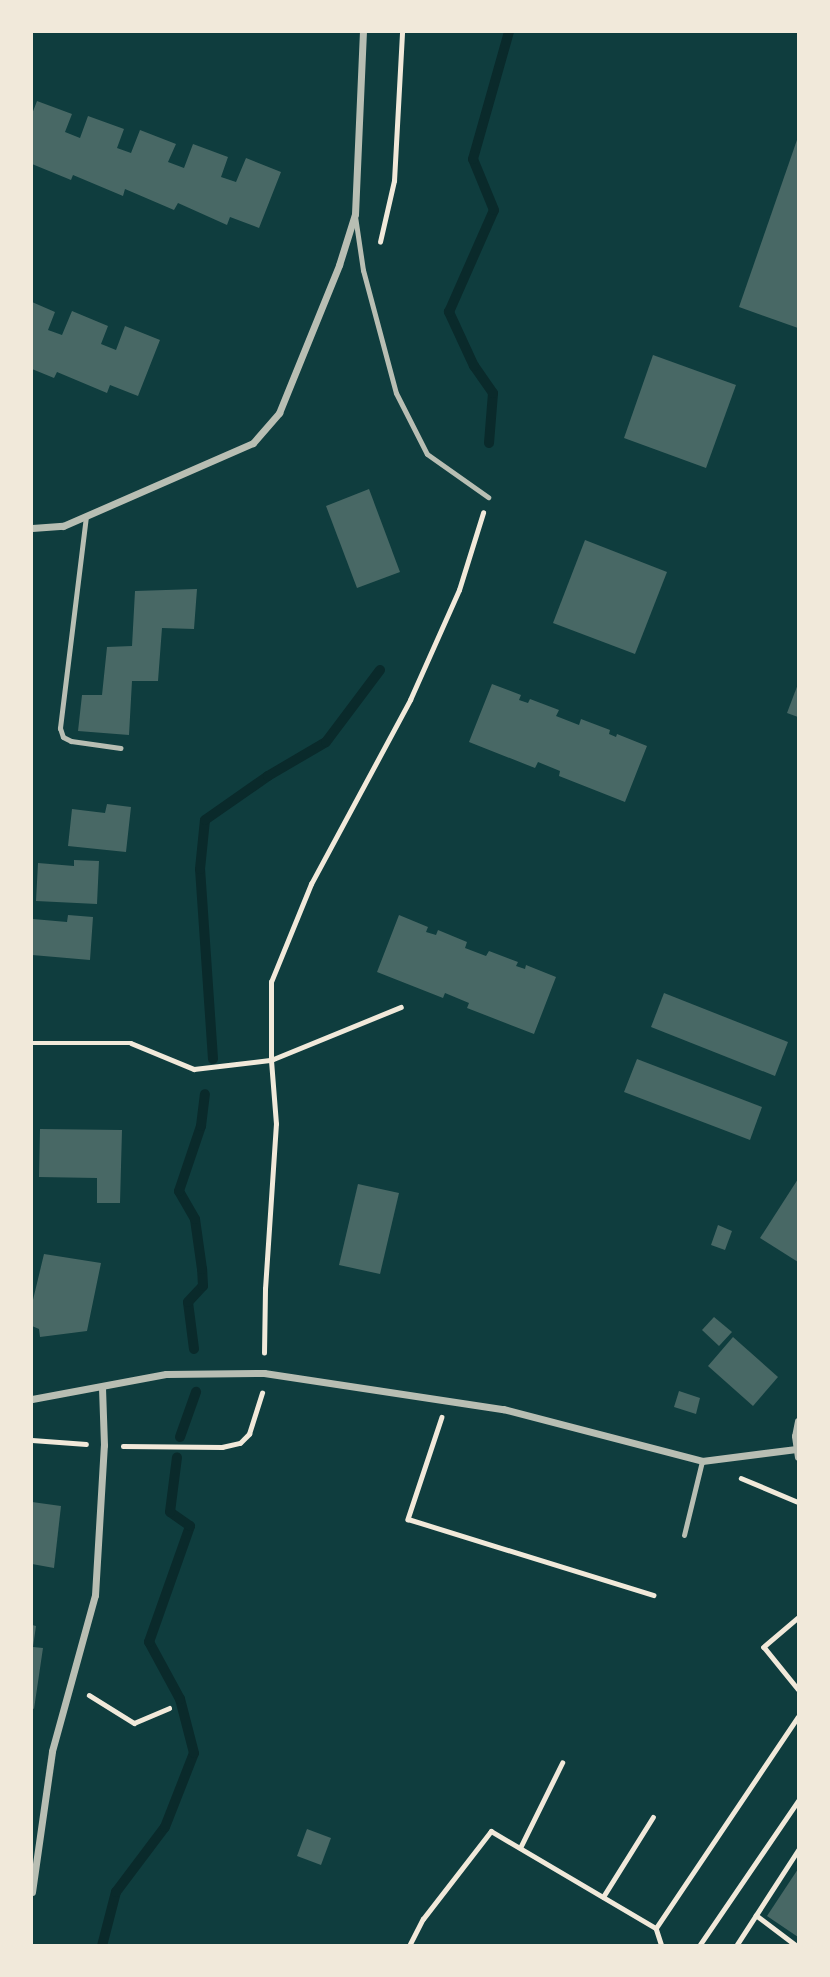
<!DOCTYPE html>
<style>
body{margin:0}
#map{position:relative;width:830px;height:1977px;overflow:hidden;background:#0f3d3e;font-family:Overpass,sans-serif}
div>[style]{position:absolute}
[style*='--x']{left:calc(var(--x)*1px);top:calc(var(--y)*1px);width:calc(var(--w)*1px);rotate:calc(var(--a)*1deg)}
.stream>*{height:10px;margin:-5px;padding:0 5px;transform-origin:5px;border-radius:5px;background:#0a2a2b}
.building>*{inset:0;background:#486865}
.path>*{height:4.5px;margin:-2.25px;padding:0 2.25px;transform-origin:2.25px;border-radius:2.25px;background:#f1e9da}
.service>*{height:5px;margin:-2.5px;padding:0 2.5px;transform-origin:2.5px;border-radius:2.5px;background:#b8beb3}
.minor>*{height:7px;margin:-3.5px;padding:0 3.5px;transform-origin:3.5px;border-radius:3.5px;background:#b8beb3}
span{translate:-50% -50%;white-space:nowrap;text-align:center;line-height:1.15;-webkit-text-stroke:5px #f1e9da;paint-order:stroke}
.frame{position:absolute;inset:0;border:33px solid #f1e9da;pointer-events:none}
</style>
<div id="map">
<div class="stream">
<div style="--x:489;--y:443;--w:50;--a:-85.4"></div>
<div style="--x:493;--y:393;--w:33;--a:-125"></div>
<div style="--x:474;--y:366;--w:60;--a:-114.8"></div>
<div style="--x:449;--y:312;--w:111;--a:-66.2"></div>
<div style="--x:494;--y:210;--w:55;--a:-112.4"></div>
<div style="--x:473;--y:159;--w:132;--a:-74.2"></div>
<div style="--x:213;--y:1059;--w:190;--a:-93.9"></div>
<div style="--x:200;--y:869;--w:49;--a:-84.2"></div>
<div style="--x:205;--y:820;--w:77;--a:-34.9"></div>
<div style="--x:268;--y:776;--w:67;--a:-30.4"></div>
<div style="--x:326;--y:742;--w:90;--a:-53.1"></div>
<div style="--x:194;--y:1349;--w:47;--a:-97.3"></div>
<div style="--x:188;--y:1302;--w:22;--a:-47"></div>
<div style="--x:203;--y:1286;--w:17;--a:-93"></div>
<div style="--x:202;--y:1269;--w:50;--a:-98"></div>
<div style="--x:195;--y:1219;--w:32;--a:-120"></div>
<div style="--x:179;--y:1191;--w:69;--a:-71.3"></div>
<div style="--x:201;--y:1126;--w:32;--a:-83"></div>
<div style="--x:180;--y:1437;--w:48;--a:-70.4"></div>
<div style="--x:102;--y:1946;--w:56;--a:-75.5"></div>
<div style="--x:116;--y:1892;--w:81;--a:-53"></div>
<div style="--x:165;--y:1827;--w:79;--a:-68.6"></div>
<div style="--x:194;--y:1753;--w:56;--a:-104.5"></div>
<div style="--x:180;--y:1699;--w:65;--a:-118.5"></div>
<div style="--x:149;--y:1642;--w:123;--a:-70.5"></div>
<div style="--x:190;--y:1526;--w:24;--a:-145"></div>
<div style="--x:170;--y:1512;--w:55;--a:-82.7"></div>
</div>
<div class="building">
<div style="clip-path:polygon(37px 101px,72px 114px,65px 132px,80px 138px,88px 116px,124px 129px,117px 148px,131px 153px,140px 130px,176px 144px,168px 162px,184px 168px,193px 144px,228px 157px,221px 177px,236px 182px,246px 158px,281px 172px,259px 228px,230px 217px,227px 225px,178px 203px,174px 210px,125px 189px,123px 196px,73px 175px,71px 180px,32px 164px,32px 114px)"></div>
<div style="clip-path:polygon(798px 137px,798px 328px,739px 307px)"></div>
<div style="clip-path:polygon(32px 302px,55px 312px,48px 330px,62px 335px,72px 311px,108px 326px,101px 344px,116px 350px,125px 326px,160px 340px,138px 396px,110px 385px,107px 393px,57px 372px,54px 378px,32px 369px)"></div>
<div style="clip-path:polygon(653px 355px,736px 385px,706px 468px,624px 438px)"></div>
<div style="clip-path:polygon(369px 489px,400px 572px,357px 588px,326px 506px)"></div>
<div style="clip-path:polygon(585px 540px,667px 572px,635px 654px,553px 623px)"></div>
<div style="clip-path:polygon(197px 589px,194px 629px,162px 628px,158px 681px,132px 681px,129px 735px,78px 731px,82px 695px,102px 695px,107px 647px,132px 646px,135px 591px)"></div>
<div style="clip-path:polygon(492px 684px,521px 695px,519px 700px,528px 703px,530px 699px,559px 710px,556px 716px,579px 725px,581px 719px,610px 730px,609px 734px,616px 737px,617px 734px,647px 746px,625px 802px,559px 776px,560px 771px,538px 762px,535px 768px,469px 742px)"></div>
<div style="clip-path:polygon(798px 684px,798px 717px,787px 713px)"></div>
<div style="clip-path:polygon(107px 804px,131px 807px,126px 852px,68px 846px,72px 809px,105px 813px)"></div>
<div style="clip-path:polygon(74px 860px,99px 861px,97px 904px,36px 901px,38px 863px,74px 866px)"></div>
<div style="clip-path:polygon(68px 915px,93px 917px,90px 960px,32px 955px,33px 919px,67px 922px)"></div>
<div style="clip-path:polygon(399px 915px,428px 927px,426px 932px,436px 935px,438px 930px,467px 942px,465px 948px,486px 956px,489px 951px,518px 962px,516px 966px,525px 969px,526px 965px,556px 977px,534px 1034px,467px 1008px,469px 1003px,445px 993px,443px 998px,377px 972px)"></div>
<div style="clip-path:polygon(664px 993px,788px 1042px,775px 1076px,651px 1027px)"></div>
<div style="clip-path:polygon(637px 1059px,762px 1107px,750px 1140px,624px 1092px)"></div>
<div style="clip-path:polygon(40px 1129px,122px 1130px,120px 1203px,97px 1203px,97px 1178px,39px 1177px)"></div>
<div style="clip-path:polygon(798px 1179px,798px 1262px,760px 1238px)"></div>
<div style="clip-path:polygon(358px 1184px,399px 1193px,380px 1274px,339px 1265px)"></div>
<div style="clip-path:polygon(718px 1225px,732px 1231px,725px 1250px,711px 1245px)"></div>
<div style="clip-path:polygon(44px 1254px,101px 1263px,87px 1331px,40px 1337px,39px 1329px,32px 1326px,32px 1304px)"></div>
<div style="clip-path:polygon(714px 1317px,732px 1332px,719px 1346px,702px 1330px)"></div>
<div style="clip-path:polygon(733px 1337px,778px 1377px,753px 1406px,708px 1366px)"></div>
<div style="clip-path:polygon(679px 1391px,700px 1398px,696px 1414px,674px 1407px)"></div>
<div style="clip-path:polygon(32px 1502px,61px 1506px,54px 1568px,32px 1564px)"></div>
<div style="clip-path:polygon(32px 1625px,36px 1626px,33px 1647px,43px 1648px,34px 1709px,32px 1708px)"></div>
<div style="clip-path:polygon(307px 1829px,331px 1838px,321px 1865px,297px 1856px)"></div>
<div style="clip-path:polygon(798px 1869px,798px 1937px,767px 1916px)"></div>
</div>
<div class="path">
<div style="--x:380;--y:242;--w:63;--a:-77.1"></div>
<div style="--x:394;--y:181;--w:149;--a:-86.9"></div>
<div style="--x:32;--y:1043;--w:99;--a:0"></div>
<div style="--x:131;--y:1043;--w:68;--a:22.4"></div>
<div style="--x:194;--y:1069;--w:78;--a:-6.7"></div>
<div style="--x:271;--y:1060;--w:140;--a:-22.2"></div>
<div style="--x:264;--y:1353;--w:64;--a:-89.1"></div>
<div style="--x:265;--y:1289;--w:165;--a:-86.2"></div>
<div style="--x:276;--y:1124;--w:64;--a:-94.5"></div>
<div style="--x:271;--y:1060;--w:78;--a:-90"></div>
<div style="--x:271;--y:982;--w:106;--a:-67.8"></div>
<div style="--x:311;--y:884;--w:209;--a:-61.7"></div>
<div style="--x:410;--y:700;--w:120;--a:-66"></div>
<div style="--x:459;--y:590;--w:81;--a:-72.7"></div>
<div style="--x:442;--y:1417;--w:108;--a:108.4"></div>
<div style="--x:408;--y:1519;--w:257;--a:17.2"></div>
<div style="--x:32;--y:1440;--w:54;--a:4.2"></div>
<div style="--x:123;--y:1446;--w:99;--a:0.6"></div>
<div style="--x:222;--y:1447;--w:18;--a:-13"></div>
<div style="--x:240;--y:1443;--w:13;--a:-45"></div>
<div style="--x:249;--y:1434;--w:43;--a:-72.4"></div>
<div style="--x:741;--y:1478;--w:62;--a:22.8"></div>
<div style="--x:798;--y:1618;--w:45;--a:139.5"></div>
<div style="--x:764;--y:1647;--w:54;--a:51"></div>
<div style="--x:89;--y:1695;--w:53;--a:31.9"></div>
<div style="--x:134;--y:1723;--w:38;--a:-23"></div>
<div style="--x:520;--y:1848;--w:95;--a:-63.7"></div>
<div style="--x:603;--y:1897;--w:94;--a:-58"></div>
<div style="--x:756;--y:1915;--w:51;--a:37.1"></div>
<div style="--x:656;--y:1928;--w:19;--a:72"></div>
<div style="--x:409;--y:1946;--w:30;--a:-63"></div>
<div style="--x:423;--y:1919;--w:111;--a:-52.3"></div>
<div style="--x:491;--y:1831;--w:191;--a:30.5"></div>
<div style="--x:656;--y:1928;--w:254;--a:-56.1"></div>
<div style="--x:699;--y:1946;--w:176;--a:-55.7"></div>
<div style="--x:736;--y:1946;--w:114;--a:-57.1"></div>
</div>
<div class="service">
<div style="--x:355;--y:216;--w:55;--a:81.6"></div>
<div style="--x:363;--y:270;--w:127;--a:75"></div>
<div style="--x:396;--y:393;--w:68;--a:63.1"></div>
<div style="--x:427;--y:454;--w:75;--a:35.2"></div>
<div style="--x:86;--y:516;--w:214;--a:97"></div>
<div style="--x:60;--y:728;--w:9;--a:72"></div>
<div style="--x:63;--y:737;--w:9;--a:27"></div>
<div style="--x:71;--y:741;--w:50;--a:8"></div>
<div style="--x:684;--y:1535;--w:76;--a:-76.3"></div>
</div>
<div class="minor">
<div style="--x:32;--y:528;--w:31;--a:-4"></div>
<div style="--x:63;--y:526;--w:207;--a:-23.6"></div>
<div style="--x:253;--y:443;--w:40;--a:-49"></div>
<div style="--x:279;--y:413;--w:160;--a:-67.9"></div>
<div style="--x:339;--y:265;--w:53;--a:-72.6"></div>
<div style="--x:355;--y:214;--w:182;--a:-87.5"></div>
<div style="--x:32;--y:1399;--w:136;--a:-10.6"></div>
<div style="--x:166;--y:1374;--w:98;--a:-0.6"></div>
<div style="--x:264;--y:1373;--w:242;--a:8.6"></div>
<div style="--x:503;--y:1409;--w:206;--a:14.6"></div>
<div style="--x:702;--y:1461;--w:95;--a:-7.3"></div>
<div style="--x:798;--y:1421;--w:15;--a:101"></div>
<div style="--x:795;--y:1436;--w:21;--a:82"></div>
<div style="--x:32;--y:1892;--w:142;--a:-81.9"></div>
<div style="--x:52;--y:1751;--w:162;--a:-74.6"></div>
<div style="--x:95;--y:1595;--w:150;--a:-86.6"></div>
<div style="--x:104;--y:1445;--w:57;--a:-92"></div>
</div>
<div class="frame"></div>
</div>
